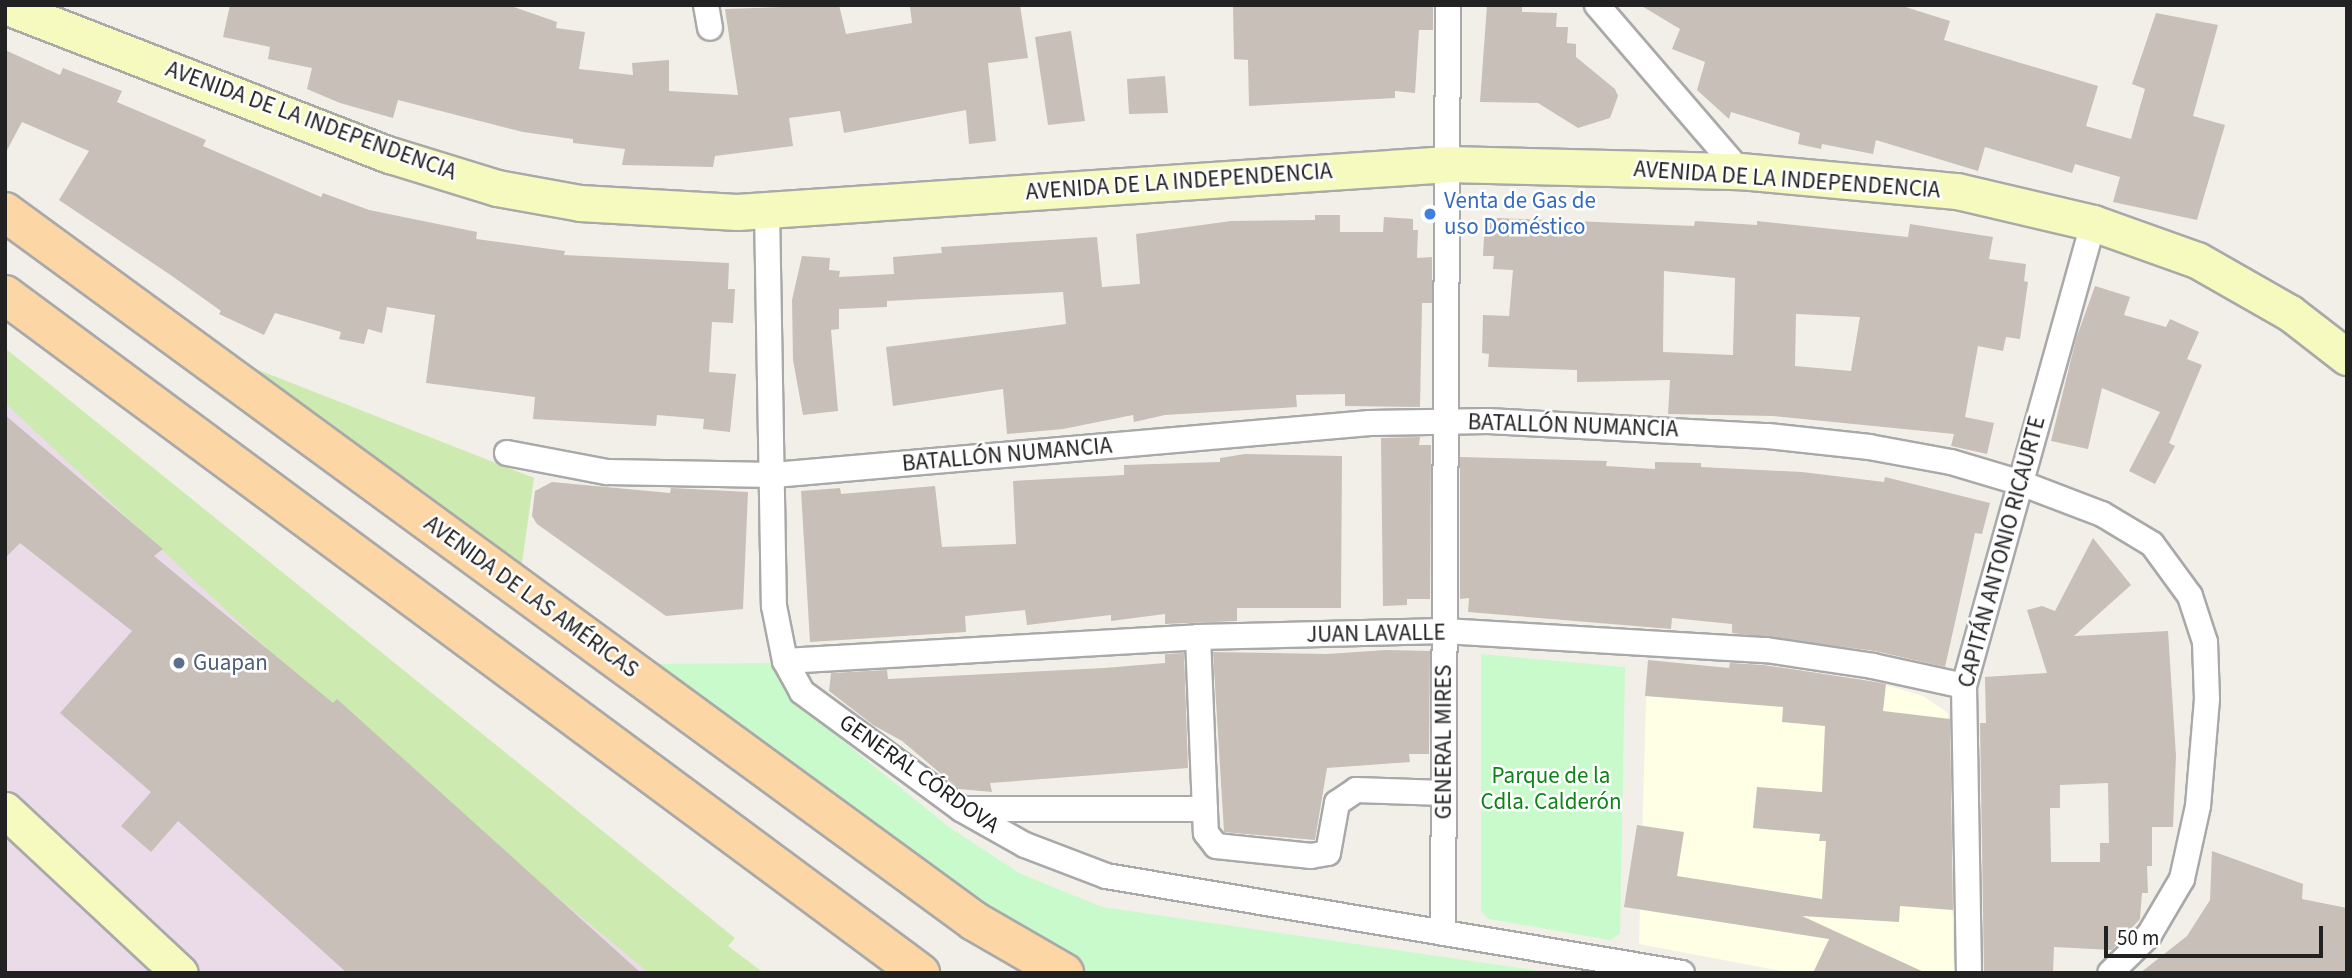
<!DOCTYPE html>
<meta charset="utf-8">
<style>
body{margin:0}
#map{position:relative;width:2352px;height:978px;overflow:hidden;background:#f2efe9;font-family:"Source Sans 3",sans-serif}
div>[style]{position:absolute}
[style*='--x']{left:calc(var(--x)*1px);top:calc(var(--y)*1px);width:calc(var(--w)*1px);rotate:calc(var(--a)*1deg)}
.industrial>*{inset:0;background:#ebdbe8}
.education>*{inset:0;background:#ffffe5}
.grass>*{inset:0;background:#cdebb0}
.park>*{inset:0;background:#c8facc}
.building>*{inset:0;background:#c7bfb8}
.roads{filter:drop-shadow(2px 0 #a9a9a9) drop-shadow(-2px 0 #a9a9a9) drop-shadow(0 2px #a9a9a9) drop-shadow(0 -2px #a9a9a9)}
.street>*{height:24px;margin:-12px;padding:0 12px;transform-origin:12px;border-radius:12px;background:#fff}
.secondary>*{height:35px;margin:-17.5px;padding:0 17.5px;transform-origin:17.5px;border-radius:17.5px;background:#f7fabf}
.primary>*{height:38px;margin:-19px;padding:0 19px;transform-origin:19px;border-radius:19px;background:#fcd6a4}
.dots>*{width:19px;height:19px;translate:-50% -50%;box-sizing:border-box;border:4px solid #fff;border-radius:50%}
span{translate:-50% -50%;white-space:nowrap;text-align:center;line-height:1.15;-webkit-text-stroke:5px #fff;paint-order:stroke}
.street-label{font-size:23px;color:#222}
.shop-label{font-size:23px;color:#366cbe}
.left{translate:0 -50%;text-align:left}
.service-label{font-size:23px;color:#4e5e75}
.park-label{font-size:23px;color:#0c8416}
.frame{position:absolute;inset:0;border:7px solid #222;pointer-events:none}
.scale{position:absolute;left:2104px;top:926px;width:219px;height:32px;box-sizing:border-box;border:4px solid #222;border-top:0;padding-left:9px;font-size:21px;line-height:24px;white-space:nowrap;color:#222;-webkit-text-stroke:5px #fff;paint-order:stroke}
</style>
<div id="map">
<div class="industrial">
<div style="clip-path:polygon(5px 401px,677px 973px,5px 973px)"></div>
</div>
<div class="education">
<div style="clip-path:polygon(1696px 666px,1880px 683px,1923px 696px,1948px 713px,1954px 973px,1792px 973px,1639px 944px,1647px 667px)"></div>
</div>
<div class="grass">
<div style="clip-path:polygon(200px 347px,534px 478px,520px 577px)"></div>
<div style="clip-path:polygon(5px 348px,735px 938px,728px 946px,764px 973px,649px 973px,434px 795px,260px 642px,5px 403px)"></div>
</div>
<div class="park">
<div style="clip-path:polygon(1481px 654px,1625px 667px,1620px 934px,1610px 940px,1489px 919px,1481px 911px)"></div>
<div style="clip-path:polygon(775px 663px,791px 699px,949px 827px,1019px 873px,1102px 907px,1554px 973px,1086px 973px,978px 913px,643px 664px)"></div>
</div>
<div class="building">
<div style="clip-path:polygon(230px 5px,508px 5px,557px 22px,556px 28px,585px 32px,579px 69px,633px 75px,632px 63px,669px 60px,669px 91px,738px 95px,725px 9px,839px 5px,846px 34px,912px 23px,910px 7px,1020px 5px,1028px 58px,988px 63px,996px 141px,969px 144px,966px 110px,844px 133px,840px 111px,789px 118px,793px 146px,715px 156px,713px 167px,622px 165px,625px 149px,573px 143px,573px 139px,523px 132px,398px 100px,393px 118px,340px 103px,307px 89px,312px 68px,268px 59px,270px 47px,223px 37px)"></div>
<div style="clip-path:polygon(1233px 5px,1433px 5px,1433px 30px,1419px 30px,1415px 93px,1395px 91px,1395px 98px,1249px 106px,1248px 60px,1234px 59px)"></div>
<div style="clip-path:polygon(1487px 5px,1522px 5px,1522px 12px,1557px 13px,1556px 27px,1568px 27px,1567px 43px,1576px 44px,1576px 57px,1615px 89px,1618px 96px,1610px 118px,1578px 128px,1538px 103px,1480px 102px)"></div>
<div style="clip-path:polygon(1640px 5px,1899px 5px,1950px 21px,1944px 40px,2098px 86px,2086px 126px,2131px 139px,2145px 89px,2132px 84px,2156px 13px,2218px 25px,2193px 116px,2225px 125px,2197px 220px,2113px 202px,2120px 177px,2075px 164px,2072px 173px,1985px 147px,1978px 171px,1876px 140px,1873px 154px,1822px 144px,1821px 149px,1798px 144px,1800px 133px,1731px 112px,1729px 119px,1697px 90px,1705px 62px,1672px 49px,1680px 29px)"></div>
<div style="clip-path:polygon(1071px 31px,1085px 121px,1048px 125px,1035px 37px)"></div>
<div style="clip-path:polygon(5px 50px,60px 75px,63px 68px,122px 91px,117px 102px,206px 140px,203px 146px,321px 197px,323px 193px,369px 210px,477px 232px,476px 239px,565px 251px,564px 255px,729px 263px,728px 289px,735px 289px,733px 323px,712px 322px,709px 372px,736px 374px,730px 432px,703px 429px,704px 419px,657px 415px,656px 426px,533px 419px,535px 397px,426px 383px,435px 315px,387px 307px,382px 333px,368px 329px,364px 344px,339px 339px,341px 332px,275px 313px,264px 335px,219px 314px,221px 311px,172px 276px,59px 200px,89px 151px,22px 122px,5px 154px)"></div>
<div style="clip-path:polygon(1165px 76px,1168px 113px,1129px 114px,1127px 79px)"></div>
<div style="clip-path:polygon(1315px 215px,1340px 215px,1340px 232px,1383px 232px,1384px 217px,1413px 219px,1413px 230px,1418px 230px,1417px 258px,1432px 257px,1432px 303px,1422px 303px,1420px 407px,1345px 406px,1345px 394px,1296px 395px,1297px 407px,1165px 415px,1134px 422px,1133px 415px,1063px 429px,1007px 434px,1003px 389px,893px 406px,886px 347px,1066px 324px,1063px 292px,887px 301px,887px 307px,839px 309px,839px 329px,831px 330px,838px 411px,803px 415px,793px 360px,792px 300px,802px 256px,830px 258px,829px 270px,840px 271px,839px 277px,894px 274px,893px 257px,942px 253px,941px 247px,1097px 237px,1102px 287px,1140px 284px,1136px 234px,1231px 221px,1315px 220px)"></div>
<div style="clip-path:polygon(evenodd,1498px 218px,1694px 226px,1695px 221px,1757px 225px,1757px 221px,1908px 237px,1910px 224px,1993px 237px,1989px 259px,2026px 264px,2024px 281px,2028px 282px,2020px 339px,2006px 337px,2003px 351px,1978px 346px,1965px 417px,1994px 423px,1987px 454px,1951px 446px,1954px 434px,1773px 416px,1668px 414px,1670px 380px,1577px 382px,1577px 370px,1488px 367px,1489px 354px,1482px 353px,1483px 315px,1509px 316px,1513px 270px,1493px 269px,1494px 256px,1483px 256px,1485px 220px,1498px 218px,1664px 271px,1735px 278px,1733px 355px,1663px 352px,1664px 271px,1498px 218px,1796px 314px,1860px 317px,1851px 371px,1795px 366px,1796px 314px)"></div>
<div style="clip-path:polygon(2095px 286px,2130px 297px,2124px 315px,2166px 327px,2170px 319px,2199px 332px,2187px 359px,2202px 365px,2169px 443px,2175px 446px,2155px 484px,2129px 471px,2160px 412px,2102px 388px,2088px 449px,2051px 441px,2076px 339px)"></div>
<div style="clip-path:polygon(5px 415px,163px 549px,154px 556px,333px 703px,337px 699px,641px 973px,347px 973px,178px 821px,151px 852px,121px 826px,151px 792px,60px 713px,132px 631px,20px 543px,5px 558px)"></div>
<div style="clip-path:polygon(1420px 437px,1419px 445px,1431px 445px,1430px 599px,1407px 599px,1407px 605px,1383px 606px,1381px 438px)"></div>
<div style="clip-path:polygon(1245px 454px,1342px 456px,1341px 608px,1237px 608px,1237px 621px,1165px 624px,1165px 614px,1111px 621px,1111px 615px,1027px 625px,1025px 610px,965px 616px,966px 632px,810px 642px,801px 491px,840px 488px,841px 494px,935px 486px,942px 547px,1016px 544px,1013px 481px,1124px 475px,1124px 465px,1220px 462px,1220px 458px)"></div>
<div style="clip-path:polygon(1460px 457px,1607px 461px,1606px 466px,1655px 469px,1655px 462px,1701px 463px,1701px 467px,1802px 472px,1884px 482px,1885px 477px,1990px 503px,1982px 534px,1975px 533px,1945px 667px,1875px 651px,1732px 633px,1732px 624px,1672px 618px,1671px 629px,1468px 612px,1469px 598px,1460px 599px)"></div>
<div style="clip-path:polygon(552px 482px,670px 493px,671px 488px,748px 492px,743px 609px,666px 616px,537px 524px,532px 516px,535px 491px)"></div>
<div style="clip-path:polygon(evenodd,2093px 538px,2131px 585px,2074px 636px,2168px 631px,2176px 756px,2173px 827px,2152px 827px,2152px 866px,2147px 866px,2148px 893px,2142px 893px,2140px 919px,2112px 950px,2054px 947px,2053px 973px,1984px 973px,1980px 723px,1986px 723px,1985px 677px,2047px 673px,2027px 610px,2042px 606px,2055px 611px,2093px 538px,2108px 783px,2109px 843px,2100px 843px,2100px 862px,2051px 862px,2050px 808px,2060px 808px,2060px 785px,2108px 783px)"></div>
<div style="clip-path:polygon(1386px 650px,1430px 651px,1429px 754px,1409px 754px,1410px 762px,1327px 768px,1315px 840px,1224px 832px,1213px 652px,1327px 654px)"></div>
<div style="clip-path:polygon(1184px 653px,1188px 768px,990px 783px,992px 792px,959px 789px,902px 741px,873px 725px,829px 691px,831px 673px,887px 670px,888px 679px,1104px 668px,1165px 663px,1165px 654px)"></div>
<div style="clip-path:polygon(1648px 660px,1729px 668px,1730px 663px,1764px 665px,1870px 681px,1886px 684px,1883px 711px,1950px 719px,1953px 910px,1900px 906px,1899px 922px,1802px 916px,1926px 973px,1813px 973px,1829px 939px,1624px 907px,1637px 825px,1684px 832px,1677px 876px,1822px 899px,1826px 841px,1819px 841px,1820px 834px,1753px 828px,1757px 787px,1822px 792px,1825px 726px,1782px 722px,1783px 707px,1645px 696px)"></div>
<div style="clip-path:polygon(2212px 851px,2303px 884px,2302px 899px,2347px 908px,2347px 973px,2140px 973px,2187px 936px,2210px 900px)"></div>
</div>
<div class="roads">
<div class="street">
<div style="--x:706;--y:5;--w:23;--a:80"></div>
<div style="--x:1597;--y:5;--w:219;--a:49.3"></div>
<div style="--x:767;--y:210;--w:396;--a:89"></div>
<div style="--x:774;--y:606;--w:56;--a:78.7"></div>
<div style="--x:785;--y:661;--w:35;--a:61"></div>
<div style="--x:802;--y:692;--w:197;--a:36.3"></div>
<div style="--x:961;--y:809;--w:73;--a:29.4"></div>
<div style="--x:1025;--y:845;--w:87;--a:20.9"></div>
<div style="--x:1106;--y:876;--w:584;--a:9.56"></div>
<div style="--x:507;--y:453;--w:102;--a:10.8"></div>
<div style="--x:607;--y:472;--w:167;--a:1"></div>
<div style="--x:774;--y:475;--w:598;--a:-4.99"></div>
<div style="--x:1370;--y:423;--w:118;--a:-1"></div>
<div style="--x:1488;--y:421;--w:280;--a:3.1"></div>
<div style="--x:1768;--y:436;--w:102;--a:6.2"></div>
<div style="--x:1869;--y:447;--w:83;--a:10.4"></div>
<div style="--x:1951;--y:462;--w:70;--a:16.6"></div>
<div style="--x:2018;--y:482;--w:90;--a:20.9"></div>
<div style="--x:2102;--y:514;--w:58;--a:31"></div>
<div style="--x:2152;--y:544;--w:64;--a:53.8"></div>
<div style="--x:2190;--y:596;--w:48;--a:71.9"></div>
<div style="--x:2205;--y:642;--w:57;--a:88"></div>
<div style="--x:2207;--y:699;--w:107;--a:94.8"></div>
<div style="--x:2198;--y:806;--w:75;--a:102.4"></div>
<div style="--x:2182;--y:879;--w:65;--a:120.5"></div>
<div style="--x:2149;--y:935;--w:54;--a:135.7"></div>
<div style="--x:1198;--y:637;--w:196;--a:87.7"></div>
<div style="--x:1206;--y:833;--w:16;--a:52"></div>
<div style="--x:1216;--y:846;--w:96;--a:6"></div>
<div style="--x:1311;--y:856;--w:17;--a:-10"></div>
<div style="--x:1328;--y:853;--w:51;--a:-79.8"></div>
<div style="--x:1337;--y:803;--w:23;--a:-34"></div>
<div style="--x:1356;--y:790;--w:88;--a:2"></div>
<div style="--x:785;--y:661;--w:414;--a:-3.3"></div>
<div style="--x:1198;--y:637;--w:246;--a:-1.4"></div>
<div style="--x:1444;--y:631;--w:323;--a:3.4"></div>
<div style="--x:1766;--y:650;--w:108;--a:8.5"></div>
<div style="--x:1873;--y:666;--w:93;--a:12.4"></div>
<div style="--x:964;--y:809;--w:241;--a:0"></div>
<div style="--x:1443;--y:933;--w:928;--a:-89.69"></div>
<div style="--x:1969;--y:973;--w:287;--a:-91"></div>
<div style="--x:1964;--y:686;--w:481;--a:-74.4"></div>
</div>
<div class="secondary">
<div style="--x:5;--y:6;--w:413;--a:21.2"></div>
<div style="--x:390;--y:155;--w:112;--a:17.1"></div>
<div style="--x:497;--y:188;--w:84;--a:10.2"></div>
<div style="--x:580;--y:203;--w:157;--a:3.3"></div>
<div style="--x:737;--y:212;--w:713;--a:-3.86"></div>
<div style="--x:1448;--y:164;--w:292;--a:1.4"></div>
<div style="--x:1740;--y:171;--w:218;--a:5.3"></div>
<div style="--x:1957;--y:191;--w:140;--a:13.2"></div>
<div style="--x:2093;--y:223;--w:110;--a:19.6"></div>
<div style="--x:2197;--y:260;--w:107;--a:29.7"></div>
<div style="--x:2290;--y:313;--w:72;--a:37.7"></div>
<div style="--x:5;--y:810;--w:239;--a:43"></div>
</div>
<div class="primary">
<div style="--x:5;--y:212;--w:1201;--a:36.19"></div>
<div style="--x:974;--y:921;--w:104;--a:30"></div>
<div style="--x:5;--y:295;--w:1139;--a:36.54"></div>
</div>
</div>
<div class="dots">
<div style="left:1430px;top:214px;background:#3f7fe0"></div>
<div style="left:179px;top:663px;background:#5c6f8a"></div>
</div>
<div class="street-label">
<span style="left:311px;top:121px;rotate:20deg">AVENIDA DE LA INDEPENDENCIA</span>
<span style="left:1787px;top:180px;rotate:4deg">AVENIDA DE LA INDEPENDENCIA</span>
<span style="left:1179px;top:182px;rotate:-4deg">AVENIDA DE LA INDEPENDENCIA</span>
<span style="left:1573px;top:426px;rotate:2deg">BATALLÓN NUMANCIA</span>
<span style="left:1007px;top:455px;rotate:-5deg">BATALLÓN NUMANCIA</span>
<span style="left:2002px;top:552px;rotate:-75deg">CAPITÁN ANTONIO RICAURTE</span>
<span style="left:531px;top:597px;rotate:36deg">AVENIDA DE LAS AMÉRICAS</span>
<span style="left:1376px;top:634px;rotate:-1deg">JUAN LAVALLE</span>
<span style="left:1444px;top:742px;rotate:-90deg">GENERAL MIRES</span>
<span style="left:919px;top:774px;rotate:35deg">GENERAL CÓRDOVA</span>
</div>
<div class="shop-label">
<span class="left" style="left:1444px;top:214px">Venta de Gas de<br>uso Doméstico</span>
</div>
<div class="service-label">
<span class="left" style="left:193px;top:663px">Guapan</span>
</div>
<div class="park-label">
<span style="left:1551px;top:789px">Parque de la<br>Cdla. Calderón</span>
</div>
<div class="frame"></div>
<div class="scale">50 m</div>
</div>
